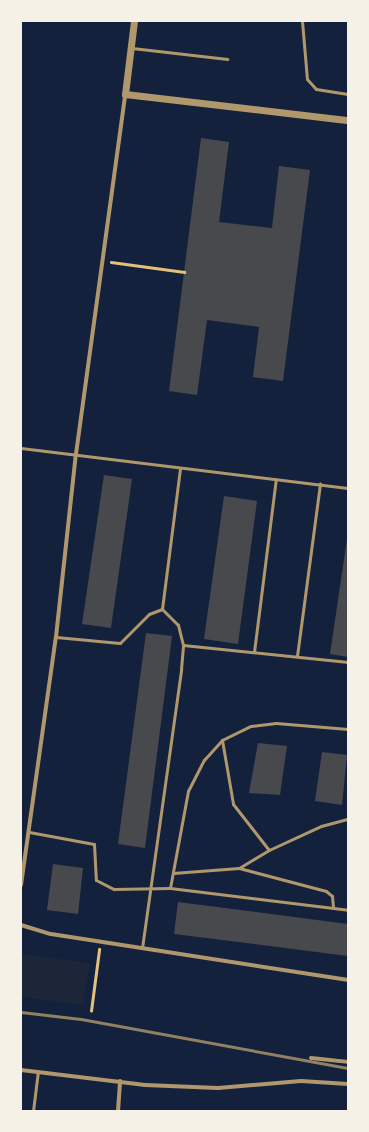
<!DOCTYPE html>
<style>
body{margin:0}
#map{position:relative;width:369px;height:1132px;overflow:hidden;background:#14213d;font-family:Merriweather,serif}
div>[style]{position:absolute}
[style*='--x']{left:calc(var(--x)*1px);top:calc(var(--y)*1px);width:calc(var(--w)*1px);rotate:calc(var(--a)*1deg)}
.green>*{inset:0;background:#1d2539}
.building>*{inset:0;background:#48494c}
.path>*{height:2.5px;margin:-1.25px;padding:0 1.25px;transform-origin:1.25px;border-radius:1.25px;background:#e5c07b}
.service>*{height:3px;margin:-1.5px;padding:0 1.5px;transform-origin:1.5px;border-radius:1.5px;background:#b1986c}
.minor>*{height:4px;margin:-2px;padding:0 2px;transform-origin:2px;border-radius:2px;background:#b1986c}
.tertiary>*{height:7px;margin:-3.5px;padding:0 3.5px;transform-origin:3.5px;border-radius:3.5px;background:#b1986c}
.rail>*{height:3px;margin:-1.5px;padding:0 1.5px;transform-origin:1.5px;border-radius:1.5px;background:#918062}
span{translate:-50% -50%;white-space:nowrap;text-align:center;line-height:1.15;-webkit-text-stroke:4px #f6f1e7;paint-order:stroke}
.frame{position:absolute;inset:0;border:22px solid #f6f1e7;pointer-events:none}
</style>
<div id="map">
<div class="green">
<div style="clip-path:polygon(21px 954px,90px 963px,83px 1005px,21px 997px)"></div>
</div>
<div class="building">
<div style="clip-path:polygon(201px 138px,229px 142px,219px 222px,272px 228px,279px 166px,310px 170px,283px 381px,253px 377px,259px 327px,207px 320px,197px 395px,169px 391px)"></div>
<div style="clip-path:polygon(104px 475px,132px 479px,111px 628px,82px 624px)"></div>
<div style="clip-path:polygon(224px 496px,257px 501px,238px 644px,204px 639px)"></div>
<div style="clip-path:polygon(347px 539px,348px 539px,348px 657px,330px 654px)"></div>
<div style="clip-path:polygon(146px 633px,172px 636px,145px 848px,118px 844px)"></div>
<div style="clip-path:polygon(258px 743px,287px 746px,280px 795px,249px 793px)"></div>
<div style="clip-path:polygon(322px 752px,347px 755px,342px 805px,315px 801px)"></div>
<div style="clip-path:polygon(53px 864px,83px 868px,78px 914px,47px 910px)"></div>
<div style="clip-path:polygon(178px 902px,348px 924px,348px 956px,174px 934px)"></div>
</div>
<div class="path">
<div style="--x:111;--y:262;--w:74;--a:7.8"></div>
<div style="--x:91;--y:1011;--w:62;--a:-82.5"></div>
</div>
<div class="service">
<div style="--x:302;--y:21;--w:58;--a:85.1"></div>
<div style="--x:307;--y:79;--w:13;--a:48"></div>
<div style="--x:316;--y:89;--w:32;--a:9"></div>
<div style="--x:132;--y:48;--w:96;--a:6.6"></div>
<div style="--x:21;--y:448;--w:329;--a:7"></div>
<div style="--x:56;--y:637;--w:64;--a:5.4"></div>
<div style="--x:120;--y:643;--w:41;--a:-45"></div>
<div style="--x:149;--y:614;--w:14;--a:-21"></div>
<div style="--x:183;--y:645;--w:166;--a:5.9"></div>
<div style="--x:254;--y:652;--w:174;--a:-82.8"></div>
<div style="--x:297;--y:656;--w:174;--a:-82.4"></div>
<div style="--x:222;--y:740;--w:65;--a:80.2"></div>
<div style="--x:233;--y:804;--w:58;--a:52"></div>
<div style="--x:29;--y:832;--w:66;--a:10.5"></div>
<div style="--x:94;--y:844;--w:36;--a:87"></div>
<div style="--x:96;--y:880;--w:20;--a:27"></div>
<div style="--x:114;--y:889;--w:56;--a:-1"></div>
<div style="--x:170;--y:888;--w:179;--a:7"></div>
<div style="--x:239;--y:868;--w:90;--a:14.8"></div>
<div style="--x:326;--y:891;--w:8;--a:40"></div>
<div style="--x:332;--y:896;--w:12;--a:85"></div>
<div style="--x:173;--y:873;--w:66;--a:-4.3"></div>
<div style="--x:239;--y:868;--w:35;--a:-31"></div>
<div style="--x:269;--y:850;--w:57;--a:-24.8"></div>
<div style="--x:321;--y:826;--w:28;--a:-15"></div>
<div style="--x:170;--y:888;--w:99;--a:-79.5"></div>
<div style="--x:188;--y:791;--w:35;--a:-63"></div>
<div style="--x:204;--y:760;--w:27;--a:-48"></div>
<div style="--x:222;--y:740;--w:32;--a:-26"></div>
<div style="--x:251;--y:726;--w:25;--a:-7"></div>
<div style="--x:276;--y:723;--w:72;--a:4.8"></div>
<div style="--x:142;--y:948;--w:282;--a:-82"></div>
<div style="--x:181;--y:669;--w:24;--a:-85"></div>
<div style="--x:183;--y:645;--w:21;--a:-104"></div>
<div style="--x:178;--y:625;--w:23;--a:-135"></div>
<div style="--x:162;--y:609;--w:142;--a:-82.7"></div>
<div style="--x:33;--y:1111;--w:40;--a:-82.9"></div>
</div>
<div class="minor">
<div style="--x:21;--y:885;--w:250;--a:-82"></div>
<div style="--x:56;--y:637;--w:184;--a:-83.8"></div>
<div style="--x:76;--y:454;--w:363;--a:-82.2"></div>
<div style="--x:21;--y:925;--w:31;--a:17"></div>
<div style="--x:51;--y:934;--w:301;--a:8.8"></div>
<div style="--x:311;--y:1058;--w:37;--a:6"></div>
<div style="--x:21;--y:1070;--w:125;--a:6.9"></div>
<div style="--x:145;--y:1085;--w:73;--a:2.4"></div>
<div style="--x:218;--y:1088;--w:83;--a:-4.8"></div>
<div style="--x:301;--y:1081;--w:47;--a:3.7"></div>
<div style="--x:118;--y:1111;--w:30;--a:-86"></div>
</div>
<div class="tertiary">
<div style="--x:134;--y:21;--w:74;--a:97"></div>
<div style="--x:125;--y:94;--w:225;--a:6.7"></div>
</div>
<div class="rail">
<div style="--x:21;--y:1012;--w:60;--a:6.7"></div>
<div style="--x:81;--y:1019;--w:271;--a:10.4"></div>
</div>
<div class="frame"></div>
</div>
